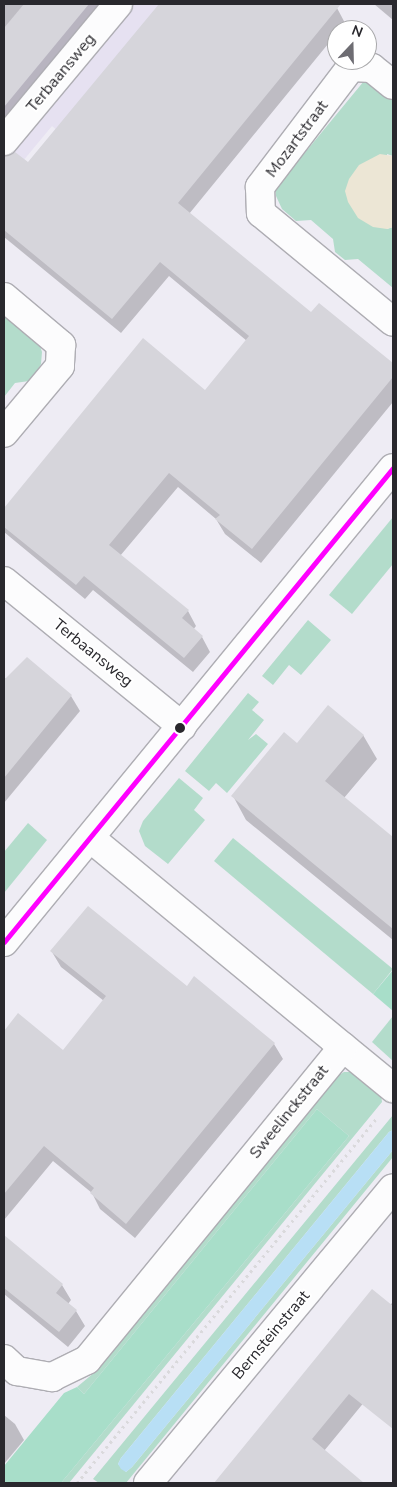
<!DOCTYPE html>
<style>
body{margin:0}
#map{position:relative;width:397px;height:1487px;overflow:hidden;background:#eeecf4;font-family:"Nunito Sans",sans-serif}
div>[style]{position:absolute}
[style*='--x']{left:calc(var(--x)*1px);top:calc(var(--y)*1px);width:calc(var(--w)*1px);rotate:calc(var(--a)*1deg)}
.built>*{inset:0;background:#e6e1f1}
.green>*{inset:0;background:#b3dccb}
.forest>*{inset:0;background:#a8dec9}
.sand>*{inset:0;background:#ece6d5}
.water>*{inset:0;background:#b8dff5}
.shadow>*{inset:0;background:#0003}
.building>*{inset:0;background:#d6d5db}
.path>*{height:3px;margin-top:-1.5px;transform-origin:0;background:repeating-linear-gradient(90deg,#dad9dc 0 2.5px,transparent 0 6.5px)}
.roads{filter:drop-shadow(1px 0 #aeadb3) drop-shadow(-1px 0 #aeadb3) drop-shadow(0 1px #aeadb3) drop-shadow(0 -1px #aeadb3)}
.minor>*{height:28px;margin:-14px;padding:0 14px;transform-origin:14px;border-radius:14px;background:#fcfcfd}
.bus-1>*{height:5px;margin:-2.5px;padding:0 2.5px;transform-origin:2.5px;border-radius:2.5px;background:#f0f}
.dots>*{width:14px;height:14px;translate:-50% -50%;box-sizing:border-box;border:2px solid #fff;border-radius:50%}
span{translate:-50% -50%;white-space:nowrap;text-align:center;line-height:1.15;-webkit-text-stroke:4px #fff;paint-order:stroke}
.street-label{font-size:16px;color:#29282d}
.frame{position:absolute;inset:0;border:5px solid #29282d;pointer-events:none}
.north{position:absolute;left:327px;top:20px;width:50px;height:50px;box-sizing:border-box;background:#fff;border:1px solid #a9a9ab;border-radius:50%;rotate:21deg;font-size:14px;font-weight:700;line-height:20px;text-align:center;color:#29282d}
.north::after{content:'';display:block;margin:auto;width:18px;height:22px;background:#6e6d73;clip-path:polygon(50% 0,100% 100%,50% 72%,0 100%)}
</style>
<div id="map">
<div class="built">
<div style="clip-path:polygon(47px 4px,199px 4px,79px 149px,52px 126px,8px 179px,4px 176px,4px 55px)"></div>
</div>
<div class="green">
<div style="clip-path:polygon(364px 81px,377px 82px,393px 92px,393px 156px,387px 154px,387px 229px,393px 227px,393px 288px,358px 259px,345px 260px,335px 252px,333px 239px,311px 220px,296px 221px,282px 209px,276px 196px,275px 189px)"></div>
<div style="clip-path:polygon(4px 308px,38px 340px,42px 352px,41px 364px,36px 374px,29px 381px,15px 383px,4px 397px)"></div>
<div style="clip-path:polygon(393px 517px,393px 564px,352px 614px,329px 595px)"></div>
<div style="clip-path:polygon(308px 620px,331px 640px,301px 675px,289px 665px,273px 685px,262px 676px)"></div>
<div style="clip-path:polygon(248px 693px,259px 702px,252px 710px,264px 720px,248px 740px,256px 734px,268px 744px,227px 793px,216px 783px,209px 791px,185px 771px)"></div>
<div style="clip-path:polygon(179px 778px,203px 798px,194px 810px,205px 820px,168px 864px,145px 846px,139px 831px,143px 821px)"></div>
<div style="clip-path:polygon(28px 823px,47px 840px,4px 893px,4px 852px)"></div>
<div style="clip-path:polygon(233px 838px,393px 969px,373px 994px,214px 861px)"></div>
<div style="clip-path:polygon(393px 1016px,393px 1061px,372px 1042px)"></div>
<div style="clip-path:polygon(344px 1072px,354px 1072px,381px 1094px,382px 1102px,69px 1483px,61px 1483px,349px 1136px,317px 1109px,84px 1394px,77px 1387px,95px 1372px,339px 1075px)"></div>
<div style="clip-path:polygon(393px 1115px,393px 1130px,389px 1132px,121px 1458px,118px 1464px,126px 1472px,132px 1467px,393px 1150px,393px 1157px,126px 1483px,99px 1483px,93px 1479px)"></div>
</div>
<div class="forest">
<div style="clip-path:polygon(393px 970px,393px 1011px,373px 994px)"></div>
<div style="clip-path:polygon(317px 1109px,349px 1136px,61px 1483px,4px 1483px,4px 1466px,64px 1393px,77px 1387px,84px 1394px)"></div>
</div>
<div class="sand">
<div style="clip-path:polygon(380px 154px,393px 156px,393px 227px,387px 229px,373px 227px,358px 218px,348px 202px,345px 191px,349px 179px,359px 165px)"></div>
</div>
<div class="water">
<div style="clip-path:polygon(393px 1130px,393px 1150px,132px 1467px,126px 1472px,121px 1469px,118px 1464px,121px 1458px,389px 1132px)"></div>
</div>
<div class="shadow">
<div style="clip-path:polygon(4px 4px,110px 4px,4px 133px)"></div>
<div style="clip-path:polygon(160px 4px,331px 4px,337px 8px,345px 23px,337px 30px,337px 33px,189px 214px,311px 314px,319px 304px,393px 365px,393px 402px,261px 563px,225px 534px,216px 519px,178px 487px,120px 556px,188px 611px,196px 626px,193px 630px,202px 637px,210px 652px,193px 672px,93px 590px,85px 599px,4px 532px,4px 511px,143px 340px,206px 392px,247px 341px,169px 276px,121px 333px,4px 237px,4px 192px)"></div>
<div style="clip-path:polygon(374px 4px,393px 4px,393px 20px)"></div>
<div style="clip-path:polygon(27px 659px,71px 696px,80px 711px,4px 803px,4px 687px)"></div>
<div style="clip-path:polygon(363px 735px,377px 759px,344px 798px,393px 839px,393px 940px,246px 820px,233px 796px,297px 744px)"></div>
<div style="clip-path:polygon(52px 952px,187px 988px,274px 1044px,283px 1059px,135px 1238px,100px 1209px,92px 1193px,53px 1161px,4px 1220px,4px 1033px,18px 1015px,63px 1052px,104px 1001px,61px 967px)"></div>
<div style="clip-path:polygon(4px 1237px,62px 1285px,71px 1300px,68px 1304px,76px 1311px,85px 1326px,68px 1347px,4px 1294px)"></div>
<div style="clip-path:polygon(372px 1291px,390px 1305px,393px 1302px,393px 1367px,324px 1451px,360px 1483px,215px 1483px)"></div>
<div style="clip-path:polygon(4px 1415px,15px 1424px,24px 1440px,4px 1464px)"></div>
</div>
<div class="building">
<div style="clip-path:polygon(24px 4px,89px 4px,4px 107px,4px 28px)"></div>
<div style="clip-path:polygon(159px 4px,341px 4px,178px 203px,311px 312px,319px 303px,393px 363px,393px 377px,252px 549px,215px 519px,220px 515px,169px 473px,109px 545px,189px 610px,182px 618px,203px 636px,184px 658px,84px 576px,76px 585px,4px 527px,4px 508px,143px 338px,205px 390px,249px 336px,160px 262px,112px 319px,4px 230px,4px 156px,15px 152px,28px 162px)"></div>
<div style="clip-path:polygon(27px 657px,72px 695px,4px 778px,4px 678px,6px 678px)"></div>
<div style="clip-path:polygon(328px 705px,364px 735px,325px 781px,393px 837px,393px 929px,231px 796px,284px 732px,297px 743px)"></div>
<div style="clip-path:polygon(88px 906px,187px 986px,194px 976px,275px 1043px,126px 1224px,90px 1193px,94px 1188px,44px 1146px,4px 1194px,4px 1031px,18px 1013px,63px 1050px,106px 996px,50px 951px)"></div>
<div style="clip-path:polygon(4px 1235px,63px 1284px,56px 1293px,77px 1310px,59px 1332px,4px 1288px)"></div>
<div style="clip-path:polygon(372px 1289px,393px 1306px,393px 1429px,349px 1394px,312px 1439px,364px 1483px,214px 1483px)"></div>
</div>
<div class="path">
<div style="--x:77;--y:1483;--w:474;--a:-50.6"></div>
</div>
<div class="roads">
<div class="minor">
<div style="--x:393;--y:85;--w:27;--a:-141"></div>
<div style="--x:372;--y:68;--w:21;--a:-177"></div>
<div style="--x:351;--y:67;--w:151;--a:127.2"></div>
<div style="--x:260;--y:187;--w:26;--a:88"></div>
<div style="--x:261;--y:213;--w:171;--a:39.5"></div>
<div style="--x:4;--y:141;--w:178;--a:-50.2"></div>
<div style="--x:4;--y:297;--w:75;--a:40.1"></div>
<div style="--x:61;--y:345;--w:21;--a:93"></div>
<div style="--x:60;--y:366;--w:87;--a:129.9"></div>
<div style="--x:4;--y:581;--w:230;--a:39.2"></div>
<div style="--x:4;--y:942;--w:613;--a:-50.63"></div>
<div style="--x:343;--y:1047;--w:65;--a:39.4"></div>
<div style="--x:4;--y:1359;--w:18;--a:43"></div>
<div style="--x:17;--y:1371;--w:36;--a:10"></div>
<div style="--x:52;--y:1377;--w:39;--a:-26"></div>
<div style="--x:87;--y:1360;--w:404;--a:-50.7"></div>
<div style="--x:343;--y:1047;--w:328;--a:-140.4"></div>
<div style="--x:148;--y:1483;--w:383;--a:-50.3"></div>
</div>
</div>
<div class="bus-1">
<div style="--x:4;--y:942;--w:613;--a:-50.63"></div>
</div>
<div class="dots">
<div style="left:180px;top:728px;background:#29282d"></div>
</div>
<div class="street-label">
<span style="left:61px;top:73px;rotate:-50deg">Terbaansweg</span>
<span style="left:297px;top:139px;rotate:-53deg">Mozartstraat</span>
<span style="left:93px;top:653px;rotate:39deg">Terbaansweg</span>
<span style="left:289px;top:1112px;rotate:-51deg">Sweelinckstraat</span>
<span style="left:271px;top:1335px;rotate:-50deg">Bernsteinstraat</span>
</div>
<div class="frame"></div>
<div class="north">N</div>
</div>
